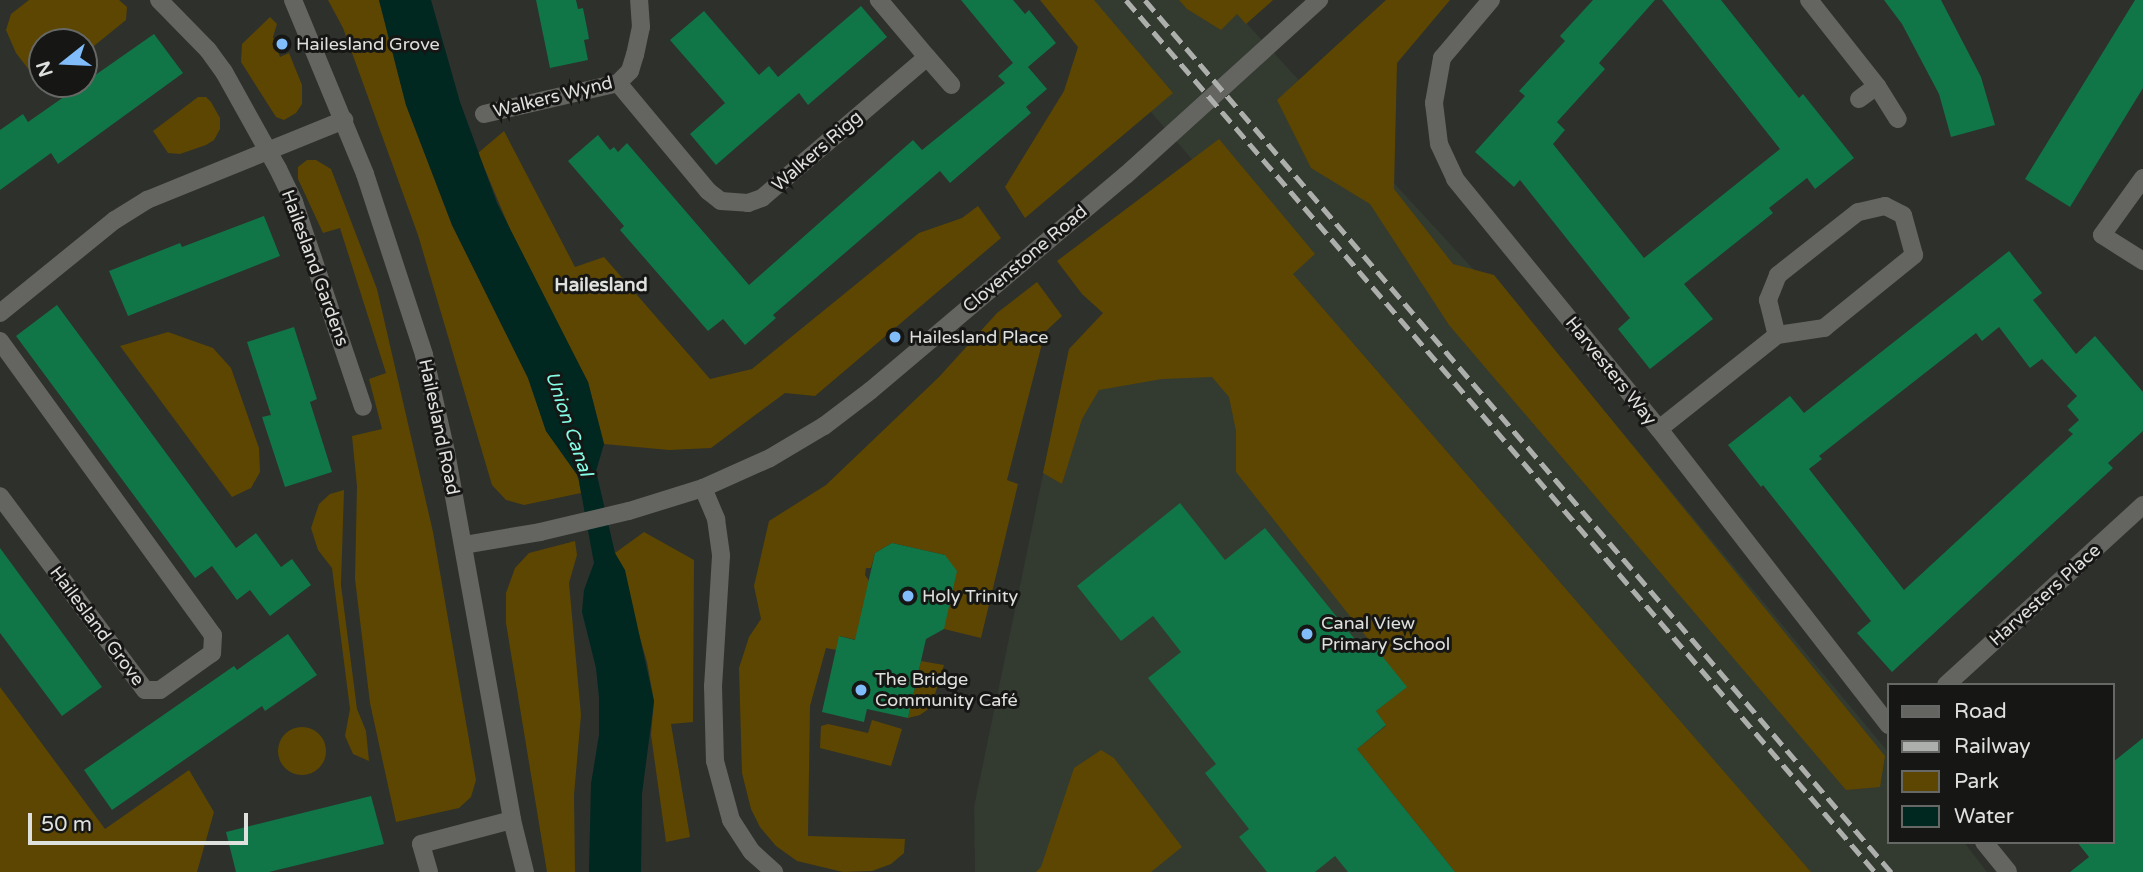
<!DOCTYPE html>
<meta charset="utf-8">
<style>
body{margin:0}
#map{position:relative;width:2143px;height:872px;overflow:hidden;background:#2d302b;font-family:"Varela Round",sans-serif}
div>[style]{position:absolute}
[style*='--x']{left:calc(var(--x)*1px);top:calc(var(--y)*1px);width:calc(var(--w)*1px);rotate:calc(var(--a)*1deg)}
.built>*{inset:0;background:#333a2f}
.green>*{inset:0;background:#5d4601}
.round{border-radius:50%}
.water>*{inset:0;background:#002720}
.building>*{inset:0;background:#107547}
.minor>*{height:18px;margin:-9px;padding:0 9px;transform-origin:9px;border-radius:9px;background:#646461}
.rail>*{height:5px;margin-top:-2.5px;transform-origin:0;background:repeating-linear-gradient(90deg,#adafac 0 14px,transparent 0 21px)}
.dots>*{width:19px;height:19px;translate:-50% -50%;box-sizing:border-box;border:4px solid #161715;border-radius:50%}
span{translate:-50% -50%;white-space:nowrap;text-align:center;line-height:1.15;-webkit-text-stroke:6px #161715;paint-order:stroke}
.poi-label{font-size:18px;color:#dfe1de}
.left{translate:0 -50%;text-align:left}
.street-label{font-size:18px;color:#dfe1de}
.neighbourhood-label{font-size:19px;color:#dfe1de;font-weight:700}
.water-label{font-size:19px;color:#85fee7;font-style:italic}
.legend{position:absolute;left:1887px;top:683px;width:228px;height:161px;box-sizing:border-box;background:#161715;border:2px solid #666865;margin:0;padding:9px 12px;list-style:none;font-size:21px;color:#dfe1de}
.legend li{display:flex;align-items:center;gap:14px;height:35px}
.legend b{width:35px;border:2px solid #666865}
.north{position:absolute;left:28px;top:28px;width:70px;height:70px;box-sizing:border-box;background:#161715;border:2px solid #666865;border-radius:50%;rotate:252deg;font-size:19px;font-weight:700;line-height:28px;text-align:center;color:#dfe1de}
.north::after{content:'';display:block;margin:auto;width:24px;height:32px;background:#80bdfa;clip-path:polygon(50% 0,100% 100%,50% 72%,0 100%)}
.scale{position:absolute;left:28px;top:813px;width:220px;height:32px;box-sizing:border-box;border:4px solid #dfe1de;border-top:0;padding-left:9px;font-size:21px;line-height:24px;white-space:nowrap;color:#dfe1de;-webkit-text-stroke:5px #161715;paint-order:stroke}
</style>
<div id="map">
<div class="built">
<div style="clip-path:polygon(1053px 0,1225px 0,1607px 414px,1889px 753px,1889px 842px,1964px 842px,1987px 872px,1811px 872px,1773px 829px,1734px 872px,975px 872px,974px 807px,1069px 349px,1292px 274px)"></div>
</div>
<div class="green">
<div style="clip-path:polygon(29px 0,119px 0,127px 7px,126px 20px,84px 54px,84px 42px,42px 42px,42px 79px,33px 75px,16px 53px,6px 30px,11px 14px)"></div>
<div style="clip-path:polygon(328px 0,379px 0,406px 105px,452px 225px,528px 378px,546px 431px,578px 476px,581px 493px,524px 505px,506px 500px,492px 485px,418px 235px,343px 28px)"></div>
<div style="clip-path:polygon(1040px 0,1094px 0,1173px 93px,1025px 218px,1005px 187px,1064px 91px,1078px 47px)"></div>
<div style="clip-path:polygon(1179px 0,1273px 0,1246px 24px,1237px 14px,1221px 30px,1187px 9px)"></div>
<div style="clip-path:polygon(1386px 0,1450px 0,1397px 63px,1394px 189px,1453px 264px,1494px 275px,1885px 756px,1880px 787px,1846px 790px,1449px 325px,1370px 204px,1311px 168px,1277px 100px)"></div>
<div style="clip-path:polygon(270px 17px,277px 24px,273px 37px,280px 57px,289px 53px,302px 85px,302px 104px,296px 113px,284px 120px,276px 117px,241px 62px,242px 44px)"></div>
<div style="clip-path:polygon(198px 97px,206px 97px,211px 102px,220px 118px,220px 129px,214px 140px,206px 145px,180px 154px,168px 153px,153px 131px)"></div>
<div style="clip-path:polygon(504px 131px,575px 267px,604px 257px,710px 379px,752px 369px,919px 233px,962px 218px,978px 206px,1001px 238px,815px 396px,785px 393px,711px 448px,669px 450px,604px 444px,588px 382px,521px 255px,478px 153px)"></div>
<div style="clip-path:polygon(1219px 139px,1315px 254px,1293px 274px,1811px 872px,1455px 872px,1357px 749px,1386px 726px,1376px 711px,1406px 687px,1236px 472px,1236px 431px,1229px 397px,1212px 377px,1162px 379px,1099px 390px,1082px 419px,1062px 484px,1043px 473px,1069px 349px,1103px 313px,1082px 294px,1057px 261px)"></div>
<div style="clip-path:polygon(307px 160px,316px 160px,331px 169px,377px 289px,433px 532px,476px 780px,471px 797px,459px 808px,396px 822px,370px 703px,355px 579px,357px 486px,352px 436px,382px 429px,369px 379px,386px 373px,340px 228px,323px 233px,298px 179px,298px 167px)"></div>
<div style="clip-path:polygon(1037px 282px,1062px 316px,1045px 332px,1007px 480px,1018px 484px,981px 638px,944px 629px,945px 555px,892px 543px,875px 553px,871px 568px,866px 568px,865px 575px,869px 581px,881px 646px,840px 636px,837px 650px,826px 648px,810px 706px,808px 836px,905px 839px,904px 853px,891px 864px,872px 871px,843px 872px,797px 861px,776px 846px,760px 827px,751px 809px,742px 773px,739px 668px,749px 637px,761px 619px,754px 586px,769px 521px,826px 485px,939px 377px,997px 313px)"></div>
<div style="clip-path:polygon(168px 332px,213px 348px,231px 368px,259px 448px,260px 472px,251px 488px,232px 497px,120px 346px)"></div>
<div style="clip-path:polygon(344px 490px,341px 585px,357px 709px,366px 731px,369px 761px,353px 754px,345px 736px,350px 709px,332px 568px,318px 550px,311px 528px,319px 504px,330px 494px)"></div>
<div style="clip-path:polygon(644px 532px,694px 560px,693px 722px,671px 724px,690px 837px,666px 842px,651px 735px,654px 701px,647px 662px,615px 553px)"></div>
<div style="clip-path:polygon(575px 541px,577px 555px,569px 583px,581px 715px,574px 795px,575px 872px,547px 872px,506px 623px,506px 593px,515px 568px,529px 553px)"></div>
<div style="clip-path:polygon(921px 661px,944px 665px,931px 707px,920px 715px,908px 718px)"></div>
<div style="clip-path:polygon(0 687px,105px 829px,189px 770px,214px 812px,197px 872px,0 872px)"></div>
<div style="clip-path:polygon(872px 720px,902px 729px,891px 766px,820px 748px,821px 726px,828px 724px,868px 733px)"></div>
<div class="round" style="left:278px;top:727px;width:48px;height:48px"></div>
<div style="clip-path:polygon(1101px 750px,1114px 758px,1182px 847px,1151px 872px,1036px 872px,1041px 867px,1074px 768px)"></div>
</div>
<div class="water">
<div style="clip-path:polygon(379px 0,431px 0,460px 102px,497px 203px,588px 382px,604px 444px,596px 471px,615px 553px,625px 570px,654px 701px,642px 794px,641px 872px,589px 872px,591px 784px,599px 735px,599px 697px,596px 668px,582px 612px,584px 590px,594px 563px,578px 476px,546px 431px,528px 378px,452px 225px,406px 105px)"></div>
</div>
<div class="building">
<div style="clip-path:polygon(536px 0,576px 0,578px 9px,583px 8px,588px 33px,589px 39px,584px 40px,588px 60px,550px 68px)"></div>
<div style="clip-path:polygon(961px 0,1013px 0,1025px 14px,1029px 10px,1056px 43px,1028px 67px,1047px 89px,1026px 107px,1031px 113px,950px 183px,940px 171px,773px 315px,776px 318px,745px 345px,723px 319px,708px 331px,620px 230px,624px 226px,568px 161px,598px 135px,610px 150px,614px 147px,618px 152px,627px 143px,749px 285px,913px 140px,922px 150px,1005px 83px,998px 76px,1013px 63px)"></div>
<div style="clip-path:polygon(1593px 0,1655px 0,1599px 63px,1605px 69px,1557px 122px,1565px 130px,1553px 144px,1644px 258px,1780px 149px,1662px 0,1721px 0,1799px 98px,1803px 94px,1854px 158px,1815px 189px,1807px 178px,1769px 208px,1773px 213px,1684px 284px,1713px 319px,1650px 369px,1618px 329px,1630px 318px,1520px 180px,1514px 187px,1475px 152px,1525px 96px,1519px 91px,1565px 41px,1560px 36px)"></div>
<div style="clip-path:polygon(1884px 0,1941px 0,1981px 77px,1995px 125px,1951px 137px,1939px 94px,1902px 24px)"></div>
<div style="clip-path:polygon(2135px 0,2143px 0,2143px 88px,2070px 207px,2025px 179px)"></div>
<div style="clip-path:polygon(861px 6px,887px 37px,808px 105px,799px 93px,716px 165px,690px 134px,725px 103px,670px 40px,704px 11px,759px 75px,769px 66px,778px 77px)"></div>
<div style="clip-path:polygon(154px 34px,183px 73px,58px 164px,51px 153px,0 190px,0 130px,23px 114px,28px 122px)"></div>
<div style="clip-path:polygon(264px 216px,280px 256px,128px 316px,109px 271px,180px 243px,182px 247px)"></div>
<div style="clip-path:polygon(evenodd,2009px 251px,2042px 293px,2033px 300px,2076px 354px,2095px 336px,2143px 392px,2143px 431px,2108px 463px,2113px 468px,1892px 672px,1857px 633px,1871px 621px,1763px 485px,1761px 487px,1728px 445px,1790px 396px,1804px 413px,2009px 251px,1999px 327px,2030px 368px,2042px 359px,2077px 396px,2067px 406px,2079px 420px,2068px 430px,2073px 434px,1904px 590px,1809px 469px,1822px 459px,1819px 456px,1976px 333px,1982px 341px,1999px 327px)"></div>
<div style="clip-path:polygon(57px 305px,236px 548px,256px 533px,281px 567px,292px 559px,311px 585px,270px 616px,250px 590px,237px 600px,212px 566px,195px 578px,16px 336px)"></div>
<div style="clip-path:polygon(294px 327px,317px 399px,310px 402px,332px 472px,285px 487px,262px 417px,271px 415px,247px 342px)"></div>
<div style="clip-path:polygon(1180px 503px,1225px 560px,1265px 528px,1366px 653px,1374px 646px,1407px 687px,1376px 711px,1386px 725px,1357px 749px,1455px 872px,1348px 872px,1335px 856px,1315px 872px,1267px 872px,1239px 837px,1249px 829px,1205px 773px,1216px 764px,1148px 678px,1181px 652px,1153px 616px,1121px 641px,1077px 586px)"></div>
<div style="clip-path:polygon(892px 543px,945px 555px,957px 571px,944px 629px,926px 639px,908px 718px,867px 709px,864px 722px,822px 712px,839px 636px,855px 640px,875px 553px)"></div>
<div style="clip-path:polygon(0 548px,102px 687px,62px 716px,0 633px)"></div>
<div style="clip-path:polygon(288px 634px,317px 675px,265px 711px,262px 706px,112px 810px,84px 770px,234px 666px,237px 670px)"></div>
<div style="clip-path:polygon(2143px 738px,2143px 872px,2070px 872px,2089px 857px,2077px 842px,2113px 842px,2113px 762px)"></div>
<div style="clip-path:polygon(371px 796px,384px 844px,269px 872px,236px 872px,226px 832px)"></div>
</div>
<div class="minor">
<div style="--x:159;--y:0;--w:70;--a:45.6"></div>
<div style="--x:208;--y:50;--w:27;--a:54"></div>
<div style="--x:224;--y:72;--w:111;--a:60.9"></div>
<div style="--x:278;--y:169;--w:37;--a:64"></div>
<div style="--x:294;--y:202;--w:216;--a:71.4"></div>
<div style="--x:293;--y:0;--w:188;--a:67.5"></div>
<div style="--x:365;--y:174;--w:190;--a:71.9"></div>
<div style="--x:424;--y:355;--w:99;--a:77.2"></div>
<div style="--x:446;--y:452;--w:374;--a:79.8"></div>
<div style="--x:512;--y:820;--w:54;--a:76"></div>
<div style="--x:1491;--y:0;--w:76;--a:130.2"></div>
<div style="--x:1442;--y:58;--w:46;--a:100.1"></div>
<div style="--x:1434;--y:103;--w:41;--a:83"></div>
<div style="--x:1439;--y:144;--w:38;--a:65"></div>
<div style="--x:1455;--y:179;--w:323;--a:50.8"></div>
<div style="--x:1659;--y:429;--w:375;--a:52.2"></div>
<div style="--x:1809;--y:0;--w:110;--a:51.7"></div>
<div style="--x:1877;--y:86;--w:39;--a:58"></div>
<div style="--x:927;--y:57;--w:37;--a:49"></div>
<div style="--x:618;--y:83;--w:141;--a:50.2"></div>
<div style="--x:708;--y:191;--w:16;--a:38"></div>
<div style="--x:721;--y:201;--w:27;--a:4"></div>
<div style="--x:748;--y:203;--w:15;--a:-20"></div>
<div style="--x:762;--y:198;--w:217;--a:-40.5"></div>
<div style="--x:927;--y:57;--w:75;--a:-130.1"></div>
<div style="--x:1859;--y:99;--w:22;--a:-36"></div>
<div style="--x:484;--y:114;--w:138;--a:-13"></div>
<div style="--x:618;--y:83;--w:17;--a:-45"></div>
<div style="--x:630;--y:71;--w:17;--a:-73"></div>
<div style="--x:635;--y:55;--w:29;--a:-78"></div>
<div style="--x:641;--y:27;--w:27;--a:-94"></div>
<div style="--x:2143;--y:178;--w:70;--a:125.7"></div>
<div style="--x:2102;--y:235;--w:49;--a:32.4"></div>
<div style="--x:0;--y:313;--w:148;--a:-39"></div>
<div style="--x:115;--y:220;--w:38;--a:-32"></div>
<div style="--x:147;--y:200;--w:213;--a:-22.1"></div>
<div style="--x:0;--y:341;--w:363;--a:54.1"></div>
<div style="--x:213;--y:635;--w:18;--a:93"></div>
<div style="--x:212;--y:653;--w:64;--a:144.6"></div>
<div style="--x:160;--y:690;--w:15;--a:180"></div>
<div style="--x:145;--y:690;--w:242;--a:-126.8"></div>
<div style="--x:1659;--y:429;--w:151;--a:-38.5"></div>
<div style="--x:1777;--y:335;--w:48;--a:-8.5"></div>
<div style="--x:1824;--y:328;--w:116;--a:-39"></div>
<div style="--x:1914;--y:255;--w:41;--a:-105.4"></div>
<div style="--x:1903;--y:215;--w:20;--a:-153"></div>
<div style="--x:1885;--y:206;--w:28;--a:167"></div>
<div style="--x:1858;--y:212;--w:102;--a:141.8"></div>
<div style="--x:1778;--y:275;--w:27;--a:112"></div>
<div style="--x:1768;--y:300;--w:36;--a:76"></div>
<div style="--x:703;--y:488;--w:34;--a:67"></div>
<div style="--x:716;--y:519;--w:37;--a:82"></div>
<div style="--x:721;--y:556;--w:130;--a:93.5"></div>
<div style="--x:713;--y:686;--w:75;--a:88.5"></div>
<div style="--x:715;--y:761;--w:61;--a:74.8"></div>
<div style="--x:731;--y:820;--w:38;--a:57"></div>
<div style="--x:752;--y:852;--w:30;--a:42"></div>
<div style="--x:464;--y:545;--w:77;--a:-9.7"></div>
<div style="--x:540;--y:532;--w:91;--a:-13.3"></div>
<div style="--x:629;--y:511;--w:77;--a:-17.3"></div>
<div style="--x:703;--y:488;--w:73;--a:-24.1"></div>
<div style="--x:770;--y:458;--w:63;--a:-30.7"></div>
<div style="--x:824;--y:426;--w:58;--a:-37.3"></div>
<div style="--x:870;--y:391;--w:335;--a:-40.2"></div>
<div style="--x:1126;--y:175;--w:261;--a:-42.2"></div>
<div style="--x:1946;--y:685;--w:267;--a:-42.4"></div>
<div style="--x:1984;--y:842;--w:38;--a:51"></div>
<div style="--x:429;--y:872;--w:29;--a:-106"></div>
<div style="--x:421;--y:844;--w:94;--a:-14.8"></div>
</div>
<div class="rail">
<div style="--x:1126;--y:0;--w:1150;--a:49.34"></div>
<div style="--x:1145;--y:0;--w:1148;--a:49.45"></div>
</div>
<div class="dots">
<div style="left:282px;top:44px;background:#80bdfa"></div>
<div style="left:895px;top:337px;background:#80bdfa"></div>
<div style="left:908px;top:596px;background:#80bdfa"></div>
<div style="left:1307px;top:634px;background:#80bdfa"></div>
<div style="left:861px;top:690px;background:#80bdfa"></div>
</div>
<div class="poi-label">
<span class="left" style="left:296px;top:44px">Hailesland Grove</span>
<span class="left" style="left:909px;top:337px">Hailesland Place</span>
<span class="left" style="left:922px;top:596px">Holy Trinity</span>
<span class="left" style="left:1321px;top:634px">Canal View<br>Primary School</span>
<span class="left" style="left:875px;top:690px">The Bridge<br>Community Café</span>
</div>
<div class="street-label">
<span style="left:553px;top:97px;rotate:-14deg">Walkers Wynd</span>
<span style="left:817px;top:151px;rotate:-41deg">Walkers Rigg</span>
<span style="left:1025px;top:259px;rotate:-40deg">Clovenstone Road</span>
<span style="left:315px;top:268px;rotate:70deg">Hailesland Gardens</span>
<span style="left:1611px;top:371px;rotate:51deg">Harvesters Way</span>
<span style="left:439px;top:427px;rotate:78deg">Hailesland Road</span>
<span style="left:2045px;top:595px;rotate:-42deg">Harvesters Place</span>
<span style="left:97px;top:626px;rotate:53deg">Hailesland Grove</span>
</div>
<div class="neighbourhood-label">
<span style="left:601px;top:286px">Hailesland</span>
</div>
<div class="water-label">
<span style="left:568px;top:424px;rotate:71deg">Union Canal</span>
</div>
<ul class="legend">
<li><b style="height:9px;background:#646461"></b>Road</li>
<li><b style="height:9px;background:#adafac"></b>Railway</li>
<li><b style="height:19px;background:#5d4601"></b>Park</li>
<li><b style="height:19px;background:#002720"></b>Water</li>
</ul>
<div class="north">N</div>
<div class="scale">50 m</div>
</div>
